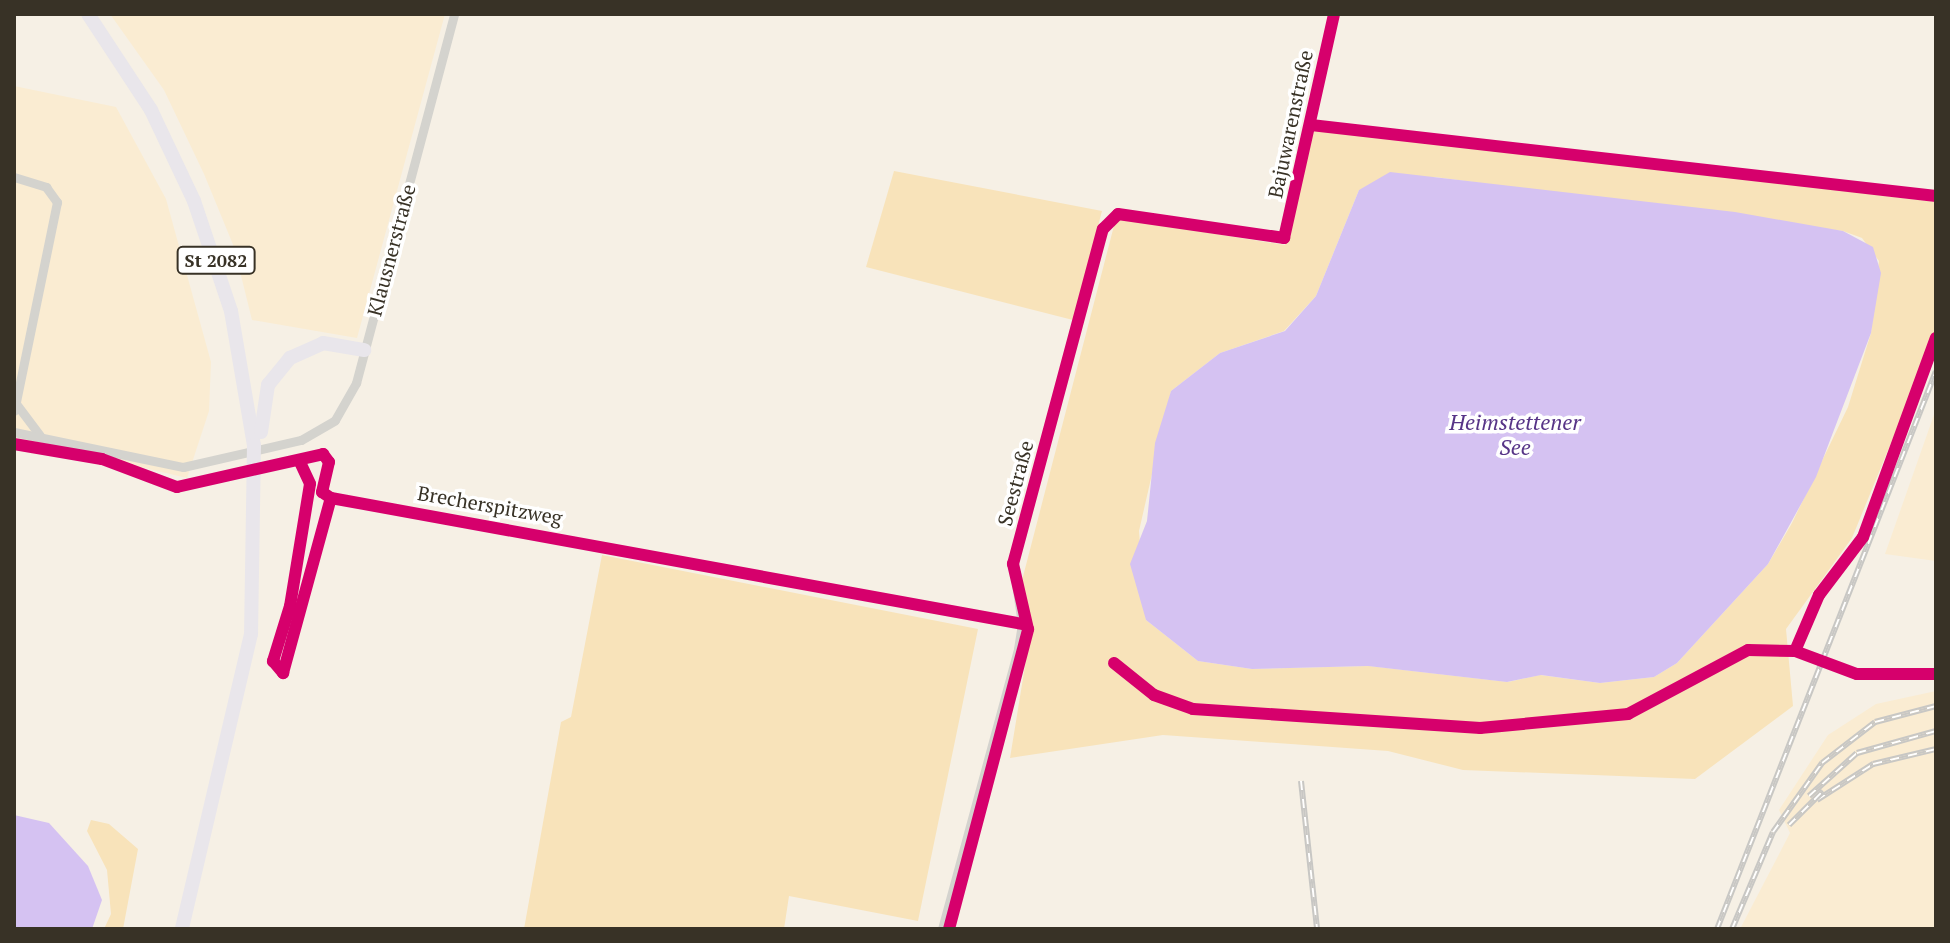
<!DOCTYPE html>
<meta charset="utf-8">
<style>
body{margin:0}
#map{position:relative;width:1950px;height:943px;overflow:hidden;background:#f6f0e5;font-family:"PT Serif",serif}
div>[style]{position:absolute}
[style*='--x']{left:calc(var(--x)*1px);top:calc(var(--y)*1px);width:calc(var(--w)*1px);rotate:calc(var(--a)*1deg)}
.built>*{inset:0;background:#faecd2}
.green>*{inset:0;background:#f8e3ba}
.water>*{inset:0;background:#d5c2f2}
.street>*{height:9px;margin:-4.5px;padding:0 4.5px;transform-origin:4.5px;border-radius:4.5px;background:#d4d3ce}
.primary>*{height:14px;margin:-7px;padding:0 7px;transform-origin:7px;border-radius:7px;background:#e9e6eb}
.rail>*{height:6px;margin-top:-3px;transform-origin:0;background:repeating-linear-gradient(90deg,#fff 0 9px,#c8c7c4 0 18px);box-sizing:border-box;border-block:2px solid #c8c7c4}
.cycleway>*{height:12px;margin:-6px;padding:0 6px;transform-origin:6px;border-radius:6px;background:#d6006c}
span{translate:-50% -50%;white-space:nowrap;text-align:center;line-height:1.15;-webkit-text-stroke:7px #fff;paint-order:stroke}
.shield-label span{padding:2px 6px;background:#fff;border:2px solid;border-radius:6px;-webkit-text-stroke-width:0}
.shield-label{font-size:18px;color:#383226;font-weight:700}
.street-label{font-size:20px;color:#383226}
.water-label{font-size:22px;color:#573487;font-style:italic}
.frame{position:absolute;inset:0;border:16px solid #383226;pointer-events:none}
</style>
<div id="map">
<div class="built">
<div style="clip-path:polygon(110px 14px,445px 14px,357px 338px,252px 320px,234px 247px,204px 174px,164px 90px)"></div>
<div style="clip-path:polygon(14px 86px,116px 107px,166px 199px,211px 362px,209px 411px,187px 478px,14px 437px)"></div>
<div style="clip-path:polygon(1936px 409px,1936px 561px,1885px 554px)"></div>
<div style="clip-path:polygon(1936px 691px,1936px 929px,1740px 929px,1790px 833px,1779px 810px,1828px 735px,1876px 704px)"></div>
</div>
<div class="green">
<div style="clip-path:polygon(evenodd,1314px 127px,1936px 202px,1936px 333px,1852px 538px,1786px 629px,1793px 706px,1695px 779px,1463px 770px,1388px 751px,1163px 735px,1010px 758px,1032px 623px,1019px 592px,1116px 218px,1285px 245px,1314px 127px,1435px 177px,1843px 231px,1862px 238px,1879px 261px,1871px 333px,1848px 407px,1792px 523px,1768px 564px,1677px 663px,1654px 677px,1600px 683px,1540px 675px,1508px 682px,1369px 666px,1252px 669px,1198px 661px,1146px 620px,1139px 531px,1171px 391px,1220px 353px,1284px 331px,1316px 296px,1359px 190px,1435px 177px)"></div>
<div style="clip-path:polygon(894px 171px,1102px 211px,1073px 320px,866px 267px)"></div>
<div style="clip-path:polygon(602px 555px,978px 629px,918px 921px,789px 896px,784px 929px,524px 929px,561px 722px,571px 717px)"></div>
<div style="clip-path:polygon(91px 820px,109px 824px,138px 849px,123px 929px,104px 929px,111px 914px,107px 870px,87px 831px)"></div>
</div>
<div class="water">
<div style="clip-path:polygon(1390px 172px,1735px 212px,1843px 231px,1873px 247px,1881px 273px,1871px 333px,1816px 477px,1768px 564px,1677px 663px,1654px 677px,1600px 683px,1541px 675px,1507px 682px,1368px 666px,1252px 669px,1198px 661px,1146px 620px,1130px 564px,1147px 521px,1155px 443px,1171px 391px,1220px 353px,1285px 331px,1316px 296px,1359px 190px)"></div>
<div style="clip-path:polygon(14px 815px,49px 823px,88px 866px,102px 900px,92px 929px,14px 929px)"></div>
</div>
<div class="street">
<div style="--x:14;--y:177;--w:34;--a:17"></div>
<div style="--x:46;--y:187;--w:19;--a:54"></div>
<div style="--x:57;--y:202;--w:213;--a:101.6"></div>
<div style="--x:17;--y:405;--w:38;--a:53"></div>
<div style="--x:14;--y:432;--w:173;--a:11.7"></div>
<div style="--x:183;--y:467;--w:121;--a:-12.9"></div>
<div style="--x:301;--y:440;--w:39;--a:-30"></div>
<div style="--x:335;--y:420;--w:43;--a:-60.4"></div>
<div style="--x:356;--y:383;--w:382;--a:-75.1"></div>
<div style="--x:942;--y:929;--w:290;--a:-74.8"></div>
<div style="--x:1018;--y:649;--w:25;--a:-81"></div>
<div style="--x:1022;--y:624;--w:61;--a:-98.5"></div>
<div style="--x:1013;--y:564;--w:347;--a:-75"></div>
<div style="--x:1103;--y:229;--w:21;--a:-45"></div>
<div style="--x:1118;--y:214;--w:168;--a:8.2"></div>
<div style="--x:1284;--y:238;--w:230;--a:-77.4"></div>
</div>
<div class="primary">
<div style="--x:88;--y:14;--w:115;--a:56.7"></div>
<div style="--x:151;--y:110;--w:101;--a:64.7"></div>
<div style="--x:194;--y:201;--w:116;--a:71.4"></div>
<div style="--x:231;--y:311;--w:136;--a:80.3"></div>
<div style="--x:254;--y:445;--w:189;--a:90.9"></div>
<div style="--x:251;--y:634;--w:303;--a:103.2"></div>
<div style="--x:261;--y:432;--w:48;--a:-81.5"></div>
<div style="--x:268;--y:385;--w:35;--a:-51"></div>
<div style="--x:290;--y:358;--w:36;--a:-24"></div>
<div style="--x:323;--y:343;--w:42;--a:9.7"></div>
</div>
<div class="rail">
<div style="--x:1301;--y:781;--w:149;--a:83.8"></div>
<div style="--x:1809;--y:796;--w:64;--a:-41.9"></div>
<div style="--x:1857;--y:753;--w:82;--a:-15.6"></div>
<div style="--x:1817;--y:800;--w:67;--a:-32.7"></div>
<div style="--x:1873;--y:764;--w:65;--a:-13.4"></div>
<div style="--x:1789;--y:825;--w:48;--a:-45"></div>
<div style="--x:1717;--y:929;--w:599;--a:-68.57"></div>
<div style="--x:1732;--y:929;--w:105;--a:-67.1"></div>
<div style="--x:1773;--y:832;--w:85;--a:-54.6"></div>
<div style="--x:1822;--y:763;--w:67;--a:-37.7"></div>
<div style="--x:1875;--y:722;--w:63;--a:-14.7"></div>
</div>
<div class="cycleway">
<div style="--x:1311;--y:125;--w:629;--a:6.48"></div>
<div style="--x:14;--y:444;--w:89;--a:9.7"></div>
<div style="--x:102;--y:459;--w:80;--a:20.5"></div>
<div style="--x:177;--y:487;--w:150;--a:-12.7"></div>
<div style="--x:323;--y:454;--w:10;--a:53"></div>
<div style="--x:329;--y:462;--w:31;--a:103"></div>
<div style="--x:322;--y:492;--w:11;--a:34"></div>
<div style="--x:331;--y:498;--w:702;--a:10.33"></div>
<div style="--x:299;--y:460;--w:26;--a:65"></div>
<div style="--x:310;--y:484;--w:124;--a:99.3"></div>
<div style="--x:290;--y:606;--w:58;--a:107.2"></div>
<div style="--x:273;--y:661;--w:16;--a:50"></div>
<div style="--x:283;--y:673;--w:181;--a:-74.7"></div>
<div style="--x:1795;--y:651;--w:61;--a:-66.8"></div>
<div style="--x:1819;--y:595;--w:73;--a:-52.8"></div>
<div style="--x:1863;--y:537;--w:212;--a:-69.9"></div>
<div style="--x:1114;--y:663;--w:51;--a:38.7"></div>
<div style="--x:1154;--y:695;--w:41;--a:19.7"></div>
<div style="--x:1193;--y:709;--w:288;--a:3.8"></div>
<div style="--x:1480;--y:728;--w:149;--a:-5.4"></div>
<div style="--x:1628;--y:714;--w:136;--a:-28.1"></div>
<div style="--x:1748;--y:650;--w:47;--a:1.2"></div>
<div style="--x:1795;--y:651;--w:66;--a:20.4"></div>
<div style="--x:1857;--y:674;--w:79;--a:0"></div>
<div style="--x:949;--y:929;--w:310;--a:-75.2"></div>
<div style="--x:1028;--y:629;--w:67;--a:-103"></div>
<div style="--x:1013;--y:564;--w:347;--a:-75"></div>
<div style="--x:1103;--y:229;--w:21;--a:-45"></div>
<div style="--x:1118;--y:214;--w:168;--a:8.2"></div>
<div style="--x:1284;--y:238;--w:230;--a:-77.4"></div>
</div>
<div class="shield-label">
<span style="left:216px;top:260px">St 2082</span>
</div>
<div class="street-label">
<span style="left:1290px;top:124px;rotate:-78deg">Bajuwarenstraße</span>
<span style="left:391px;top:250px;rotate:-75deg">Klausnerstraße</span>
<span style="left:1015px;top:483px;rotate:-75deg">Seestraße</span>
<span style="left:490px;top:505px;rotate:10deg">Brecherspitzweg</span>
</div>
<div class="water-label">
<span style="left:1515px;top:434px">Heimstettener<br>See</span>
</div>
<div class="frame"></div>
</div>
